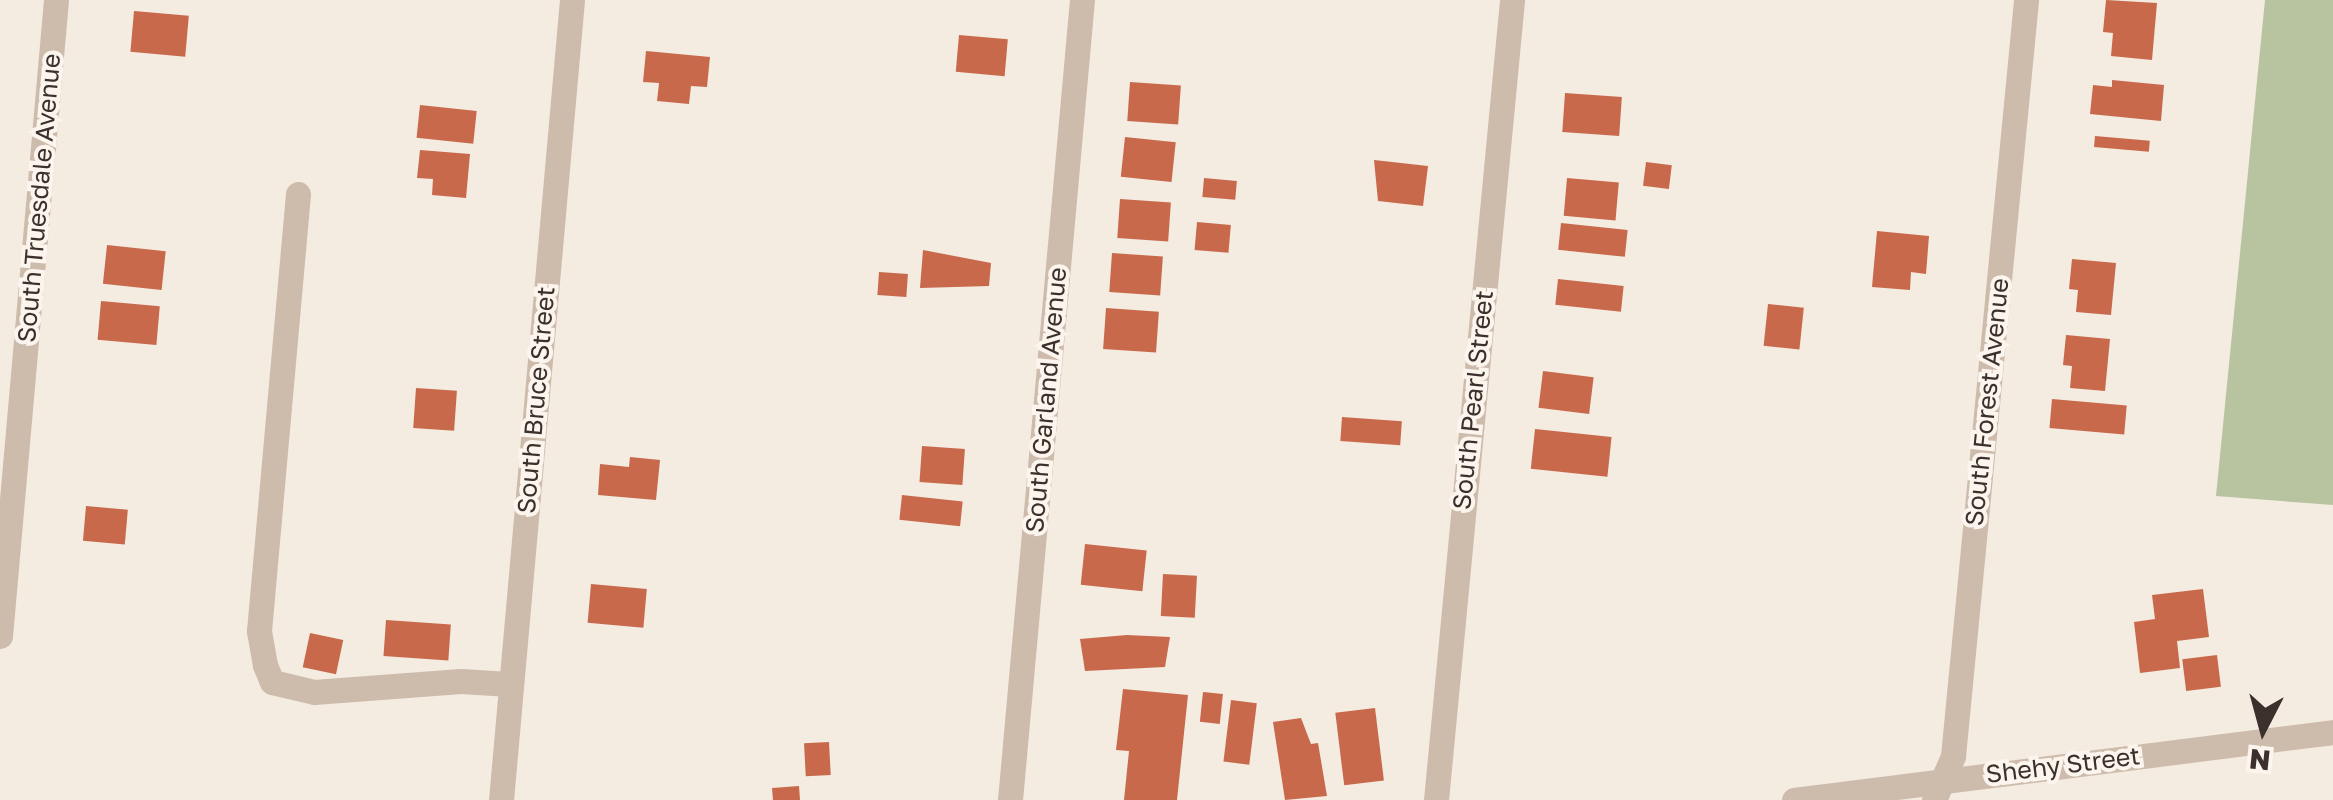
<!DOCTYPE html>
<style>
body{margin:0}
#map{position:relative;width:2333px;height:800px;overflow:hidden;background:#f4ebe1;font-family:"Golos Text",sans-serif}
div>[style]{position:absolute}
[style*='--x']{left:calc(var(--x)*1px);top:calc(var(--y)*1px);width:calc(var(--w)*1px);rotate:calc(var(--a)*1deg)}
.green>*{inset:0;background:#b8c4a0}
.building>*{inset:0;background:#c8694b;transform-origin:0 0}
.minor>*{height:25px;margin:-12.5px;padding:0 12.5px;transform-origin:12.5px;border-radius:12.5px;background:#cdbbac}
.tertiary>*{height:25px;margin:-12.5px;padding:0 12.5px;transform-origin:12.5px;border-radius:12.5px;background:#cdbbac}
span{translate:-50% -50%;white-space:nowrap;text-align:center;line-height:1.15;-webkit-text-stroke:8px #fbf5ee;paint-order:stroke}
.street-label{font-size:25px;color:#3b302b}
.north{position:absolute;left:2213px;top:680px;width:100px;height:100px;-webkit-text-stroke:8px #fbf5ee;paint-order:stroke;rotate:186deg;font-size:28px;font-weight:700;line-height:40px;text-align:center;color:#3b302b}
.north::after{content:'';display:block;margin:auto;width:35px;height:45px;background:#3b302b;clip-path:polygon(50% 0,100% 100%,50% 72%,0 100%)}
</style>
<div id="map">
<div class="green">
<i style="clip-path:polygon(2265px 0,2333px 0,2333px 505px,2216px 496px)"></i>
</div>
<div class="building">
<i style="clip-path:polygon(2106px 0,2157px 3px,2152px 60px,2111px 56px,2113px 33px,2103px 32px)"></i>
<i style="left:134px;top:11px;width:55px;height:41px;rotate:5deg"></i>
<i style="left:959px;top:35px;width:49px;height:37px;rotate:5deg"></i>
<i style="clip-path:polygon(646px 51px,710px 57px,707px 87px,691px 86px,689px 104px,657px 101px,659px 83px,643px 82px)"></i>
<i style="clip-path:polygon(2112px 80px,2164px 85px,2161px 121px,2090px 114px,2093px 85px,2112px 87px)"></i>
<i style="left:1130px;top:82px;width:51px;height:39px;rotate:4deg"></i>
<i style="left:1565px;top:93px;width:57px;height:39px;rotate:4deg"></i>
<i style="left:420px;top:105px;width:57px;height:33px;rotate:6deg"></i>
<i style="left:2095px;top:136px;width:55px;height:11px;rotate:5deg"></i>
<i style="left:1125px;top:137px;width:51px;height:40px;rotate:6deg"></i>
<i style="clip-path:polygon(420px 150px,470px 154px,466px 198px,432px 195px,433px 179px,417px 178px)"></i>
<i style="clip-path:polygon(1374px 160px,1428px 166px,1423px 206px,1378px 201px)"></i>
<i style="left:1646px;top:162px;width:26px;height:24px;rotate:7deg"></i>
<i style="left:1204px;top:178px;width:33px;height:19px;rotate:5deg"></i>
<i style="left:1567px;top:178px;width:52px;height:38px;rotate:5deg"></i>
<i style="left:1120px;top:199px;width:51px;height:39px;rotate:4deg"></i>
<i style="left:1197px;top:222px;width:34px;height:28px;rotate:5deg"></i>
<i style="left:1561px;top:223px;width:67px;height:27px;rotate:6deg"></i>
<i style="clip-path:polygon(1877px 231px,1929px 236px,1926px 274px,1911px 272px,1910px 290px,1872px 287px)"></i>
<i style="left:107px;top:245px;width:59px;height:39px;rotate:6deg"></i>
<i style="clip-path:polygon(923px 250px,991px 263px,989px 286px,920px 288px)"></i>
<i style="left:1112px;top:253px;width:51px;height:39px;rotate:4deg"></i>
<i style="clip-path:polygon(2072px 259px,2116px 263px,2111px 315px,2076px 312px,2078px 290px,2069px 289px)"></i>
<i style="left:879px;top:272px;width:29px;height:23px;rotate:4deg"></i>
<i style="left:1558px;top:279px;width:66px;height:26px;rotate:6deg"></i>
<i style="left:101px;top:301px;width:59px;height:39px;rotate:5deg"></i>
<i style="left:1768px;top:304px;width:36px;height:42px;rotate:6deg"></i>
<i style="left:1106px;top:308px;width:53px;height:41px;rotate:4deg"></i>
<i style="clip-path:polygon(2066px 335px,2110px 339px,2105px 391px,2070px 388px,2072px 366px,2063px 365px)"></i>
<i style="left:1543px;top:371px;width:51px;height:37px;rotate:7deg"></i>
<i style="left:416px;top:388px;width:41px;height:40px;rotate:4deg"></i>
<i style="left:2052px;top:399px;width:75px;height:29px;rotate:5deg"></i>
<i style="left:1342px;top:417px;width:60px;height:24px;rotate:4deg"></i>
<i style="left:1535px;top:429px;width:77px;height:40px;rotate:6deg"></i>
<i style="left:922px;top:446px;width:43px;height:36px;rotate:4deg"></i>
<i style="clip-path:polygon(630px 457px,660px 460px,656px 500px,598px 495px,600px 464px,629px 467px)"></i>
<i style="left:902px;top:495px;width:61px;height:25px;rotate:6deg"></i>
<i style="left:86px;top:506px;width:42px;height:35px;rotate:5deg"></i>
<i style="left:1085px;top:544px;width:62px;height:41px;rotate:6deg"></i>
<i style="left:1163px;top:574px;width:34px;height:42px;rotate:3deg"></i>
<i style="left:591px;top:584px;width:56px;height:39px;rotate:5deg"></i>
<i style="clip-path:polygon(2203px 589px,2209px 637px,2177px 641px,2180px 668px,2140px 673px,2134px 622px,2155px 619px,2152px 595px)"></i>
<i style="left:386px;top:620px;width:65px;height:36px;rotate:4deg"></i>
<i style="left:310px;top:633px;width:34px;height:35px;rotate:12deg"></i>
<i style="clip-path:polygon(1127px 635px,1170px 637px,1165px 667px,1085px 671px,1080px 639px)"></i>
<i style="left:2217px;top:655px;width:32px;height:35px;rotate:83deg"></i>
<i style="clip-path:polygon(1123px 689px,1188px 695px,1177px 800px,1124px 800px,1129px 751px,1116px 750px)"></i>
<i style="left:1203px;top:692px;width:20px;height:30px;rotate:6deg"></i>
<i style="left:1231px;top:700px;width:26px;height:62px;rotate:7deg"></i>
<i style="left:1375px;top:708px;width:73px;height:40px;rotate:83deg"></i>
<i style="clip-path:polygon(1301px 718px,1311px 744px,1318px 743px,1327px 796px,1285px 800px,1273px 722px)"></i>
<i style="left:829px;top:742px;width:33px;height:25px;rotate:87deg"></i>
<i style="clip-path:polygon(799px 786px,800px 800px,773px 800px,772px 788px)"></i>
</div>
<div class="minor">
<i style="--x:298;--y:194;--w:439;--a:95.1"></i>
<i style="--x:259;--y:631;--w:35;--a:80"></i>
<i style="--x:265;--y:665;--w:18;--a:68"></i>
<i style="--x:272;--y:682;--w:43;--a:13.4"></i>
<i style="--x:314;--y:692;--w:147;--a:-4.3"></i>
<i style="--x:461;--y:681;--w:48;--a:3.6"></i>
<i style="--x:0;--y:636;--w:638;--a:-84.97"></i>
<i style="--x:501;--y:800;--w:803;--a:-84.93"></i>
<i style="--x:1010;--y:800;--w:803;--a:-84.86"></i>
<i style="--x:1436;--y:800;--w:804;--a:-84.57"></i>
<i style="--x:1934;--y:800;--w:48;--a:-66.6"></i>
<i style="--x:1953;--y:756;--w:760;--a:-84.48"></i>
</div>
<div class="tertiary">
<i style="--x:1794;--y:800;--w:543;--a:-7.19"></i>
</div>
<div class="street-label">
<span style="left:39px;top:198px;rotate:-85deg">South Truesdale Avenue</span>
<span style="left:536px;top:400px;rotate:-85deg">South Bruce Street</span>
<span style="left:1046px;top:400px;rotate:-85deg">South Garland Avenue</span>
<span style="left:1473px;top:400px;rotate:-84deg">South Pearl Street</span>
<span style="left:1987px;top:402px;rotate:-84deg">South Forest Avenue</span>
<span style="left:2063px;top:765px;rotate:-7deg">Shehy Street</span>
</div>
<div class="north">N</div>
</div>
